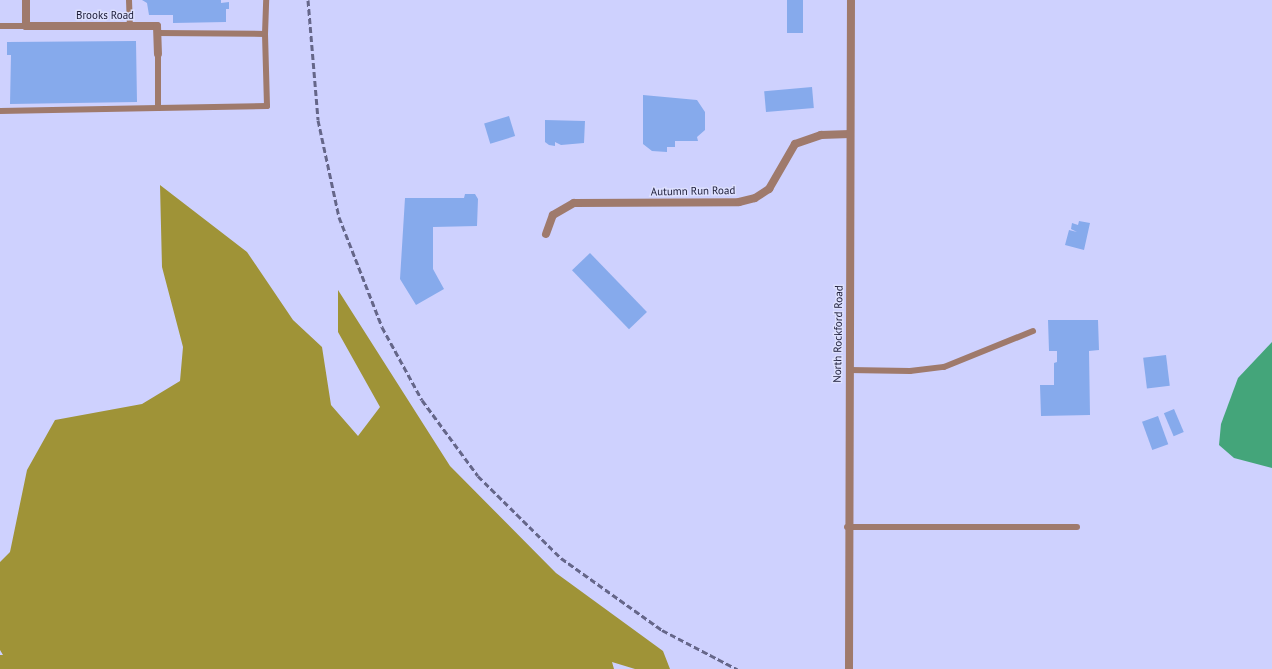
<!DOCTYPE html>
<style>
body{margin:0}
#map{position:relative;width:1272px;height:669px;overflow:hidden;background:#ced1fe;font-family:"PT Sans",sans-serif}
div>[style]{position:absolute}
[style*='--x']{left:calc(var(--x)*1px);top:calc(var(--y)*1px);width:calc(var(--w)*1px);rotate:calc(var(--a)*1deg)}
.forest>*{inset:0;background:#9f9337}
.water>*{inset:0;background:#44a57a}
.building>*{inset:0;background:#86aaec;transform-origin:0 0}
.service>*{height:6px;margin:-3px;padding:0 3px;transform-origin:3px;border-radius:3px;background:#9f7a6c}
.minor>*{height:8px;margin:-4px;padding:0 4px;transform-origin:4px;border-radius:4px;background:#9f7a6c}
.tertiary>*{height:8px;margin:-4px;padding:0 4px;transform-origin:4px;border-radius:4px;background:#9f7a6c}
.rail>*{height:3px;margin-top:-1.5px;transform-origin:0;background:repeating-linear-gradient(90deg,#656689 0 6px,transparent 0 9px)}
span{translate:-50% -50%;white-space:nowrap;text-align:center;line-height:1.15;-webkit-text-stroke:3px #dde0fe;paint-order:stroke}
.street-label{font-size:11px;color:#1b1b37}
</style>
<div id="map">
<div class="forest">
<i style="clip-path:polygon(160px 185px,247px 252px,293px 320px,322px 347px,331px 405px,358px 436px,380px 407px,338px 332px,338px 290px,450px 466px,556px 573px,663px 651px,670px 669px,635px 669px,612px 662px,614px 669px,0 669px,0 655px,3px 655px,0 650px,0 562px,10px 552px,27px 470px,55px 420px,142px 404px,180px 381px,183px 347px,162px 267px)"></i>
</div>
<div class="water">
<i style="clip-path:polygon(1272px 342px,1272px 468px,1234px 458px,1219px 445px,1221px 424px,1238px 378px)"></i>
</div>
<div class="building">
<i style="clip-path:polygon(142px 0,221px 0,221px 3px,229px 2px,229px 9px,226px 9px,226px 22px,173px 23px,173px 15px,149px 15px,147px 3px)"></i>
<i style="left:787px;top:0;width:16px;height:33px"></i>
<i style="clip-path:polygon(136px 41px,137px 102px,10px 104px,11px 55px,7px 55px,7px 42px)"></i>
<i style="left:812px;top:87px;width:21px;height:48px;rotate:85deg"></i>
<i style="clip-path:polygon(643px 95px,697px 100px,705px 112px,705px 130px,697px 137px,698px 141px,675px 141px,675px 147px,667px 147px,667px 152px,652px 151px,643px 144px)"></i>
<i style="left:509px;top:116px;width:21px;height:26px;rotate:73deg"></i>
<i style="clip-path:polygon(545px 120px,585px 121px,584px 143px,561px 145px,555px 142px,555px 146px,549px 145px,545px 142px)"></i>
<i style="clip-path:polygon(465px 194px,475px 194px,478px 199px,477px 226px,433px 227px,433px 269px,444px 289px,416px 305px,400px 279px,405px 198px,464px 198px)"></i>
<i style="clip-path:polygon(1079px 221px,1090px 223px,1084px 250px,1065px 245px,1069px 230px,1077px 232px,1071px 229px,1072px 223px,1078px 225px)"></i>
<i style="left:590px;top:253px;width:82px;height:25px;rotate:46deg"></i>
<i style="clip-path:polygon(1048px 320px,1098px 320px,1099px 350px,1089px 351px,1090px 415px,1041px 416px,1040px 385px,1054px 385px,1054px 363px,1057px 362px,1057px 351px,1049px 351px)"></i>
<i style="left:1166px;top:355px;width:31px;height:23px;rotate:83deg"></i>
<i style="left:1174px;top:409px;width:25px;height:11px;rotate:67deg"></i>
<i style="left:1158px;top:416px;width:30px;height:17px;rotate:70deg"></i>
</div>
<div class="service">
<i style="--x:129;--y:0;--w:25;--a:88"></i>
<i style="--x:0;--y:26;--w:29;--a:0"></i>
<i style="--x:157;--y:33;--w:108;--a:0.5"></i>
<i style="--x:265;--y:34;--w:72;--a:88.4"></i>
<i style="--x:267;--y:106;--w:109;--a:178.9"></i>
<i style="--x:265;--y:34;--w:34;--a:-88"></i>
<i style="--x:0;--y:111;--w:158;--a:-1.1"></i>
<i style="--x:158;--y:108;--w:54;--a:-90"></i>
<i style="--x:849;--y:370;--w:61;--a:0.9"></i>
<i style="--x:910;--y:371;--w:34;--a:-7"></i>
<i style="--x:944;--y:367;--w:96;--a:-22"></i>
<i style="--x:847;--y:527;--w:230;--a:0"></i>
</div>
<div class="minor">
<i style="--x:26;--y:0;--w:26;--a:90"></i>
<i style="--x:26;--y:26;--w:131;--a:0"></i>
<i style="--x:157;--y:26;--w:28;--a:88"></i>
<i style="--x:546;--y:234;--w:20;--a:-70"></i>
<i style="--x:553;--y:215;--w:24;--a:-30"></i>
<i style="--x:574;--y:203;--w:165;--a:-0.3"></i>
<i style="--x:739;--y:202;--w:16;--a:-14"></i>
<i style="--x:755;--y:198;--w:17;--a:-33"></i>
<i style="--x:769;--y:189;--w:52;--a:-60"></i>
<i style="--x:795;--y:144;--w:28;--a:-19"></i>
<i style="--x:821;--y:135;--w:29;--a:-2"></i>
</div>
<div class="tertiary">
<i style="--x:849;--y:669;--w:669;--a:-89.83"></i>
</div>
<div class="rail">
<i style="--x:308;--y:0;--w:120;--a:85.2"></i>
<i style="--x:318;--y:120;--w:99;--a:77.8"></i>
<i style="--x:339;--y:217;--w:118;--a:68.6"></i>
<i style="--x:382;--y:327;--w:83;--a:61.3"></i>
<i style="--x:422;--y:400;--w:94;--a:53.6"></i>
<i style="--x:478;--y:476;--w:117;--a:44.7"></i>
<i style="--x:561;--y:558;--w:124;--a:35.5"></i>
<i style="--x:662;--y:630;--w:85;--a:27.5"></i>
</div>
<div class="street-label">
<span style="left:105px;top:15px">Brooks Road</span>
<span style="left:693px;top:191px;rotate:-1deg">Autumn Run Road</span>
<span style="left:838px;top:334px;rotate:-89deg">North Rockford Road</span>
</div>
</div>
